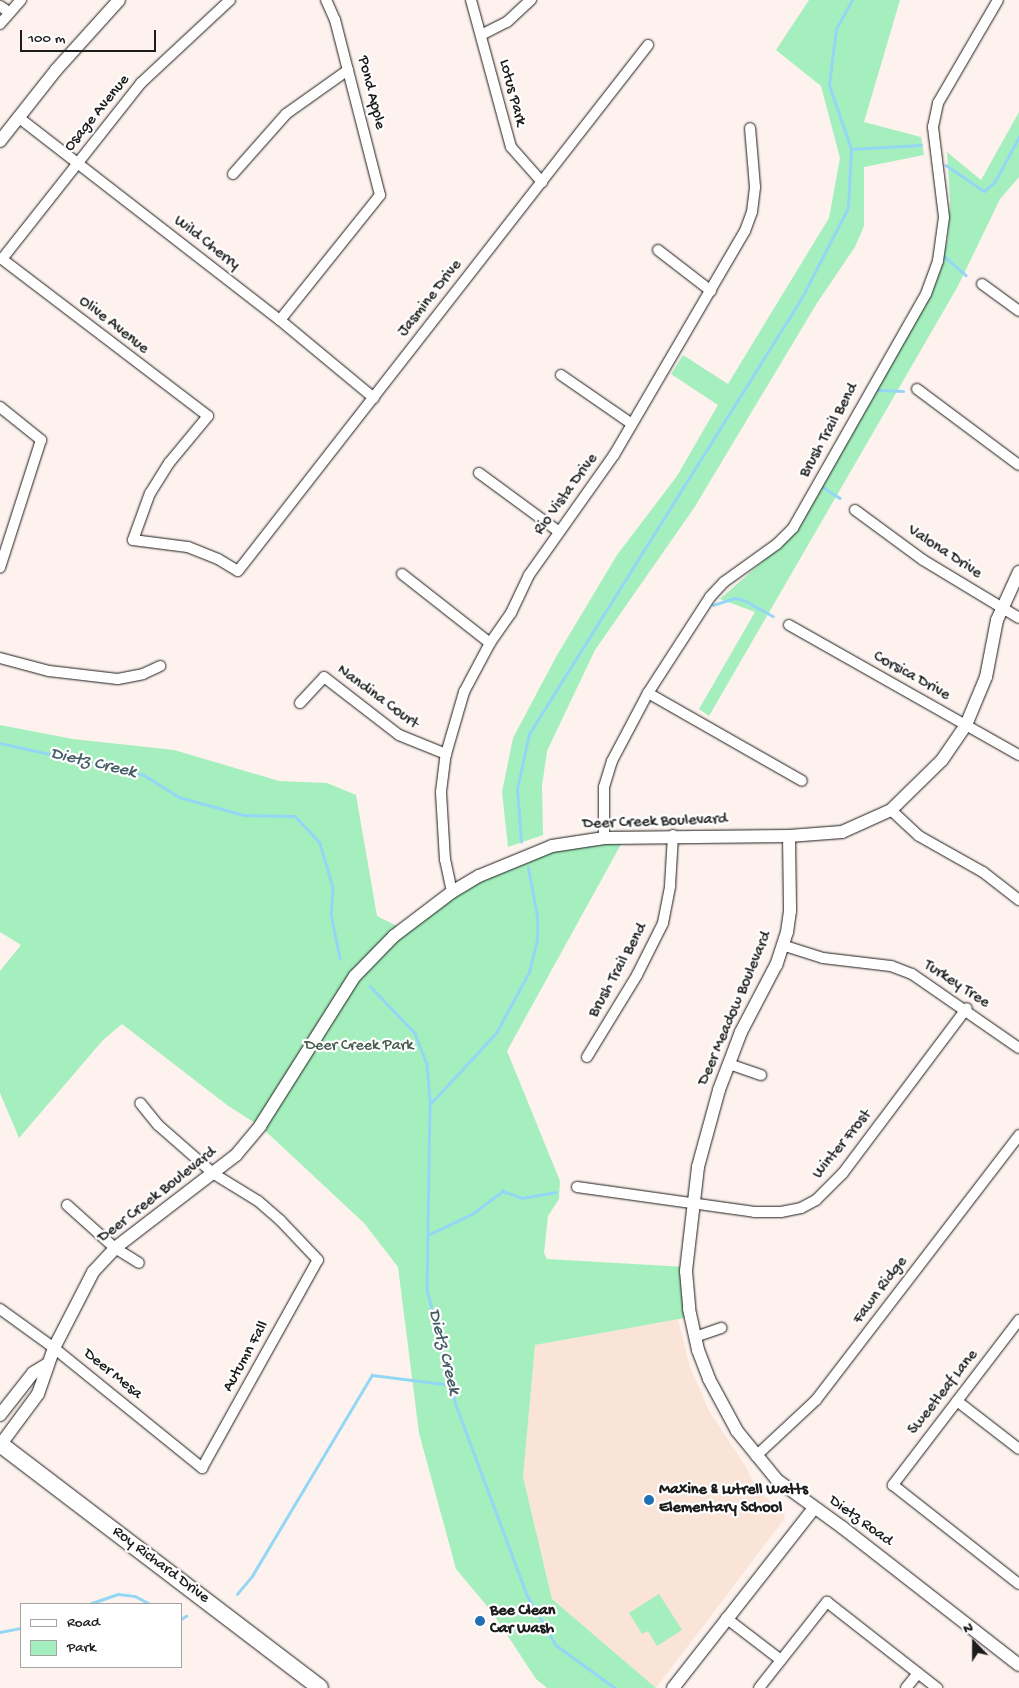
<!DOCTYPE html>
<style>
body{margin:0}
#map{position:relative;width:1019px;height:1688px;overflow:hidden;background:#fdf2ed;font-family:"Gochi Hand",sans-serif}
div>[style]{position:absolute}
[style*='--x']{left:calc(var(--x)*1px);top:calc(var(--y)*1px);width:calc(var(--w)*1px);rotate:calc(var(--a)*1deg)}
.built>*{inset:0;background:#fae3d7}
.green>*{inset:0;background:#a5efbe}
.stream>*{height:2.5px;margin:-1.25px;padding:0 1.25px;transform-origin:1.25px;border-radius:1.25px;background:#93d7f5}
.roads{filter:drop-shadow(0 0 1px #1c1c1c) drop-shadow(0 0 1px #1c1c1c)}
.minor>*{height:10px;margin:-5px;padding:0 5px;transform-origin:5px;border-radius:5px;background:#fff}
.tertiary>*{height:12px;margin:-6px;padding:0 6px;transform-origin:6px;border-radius:6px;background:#fff}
.primary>*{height:16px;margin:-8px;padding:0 8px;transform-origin:8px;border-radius:8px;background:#fff}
.dots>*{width:14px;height:14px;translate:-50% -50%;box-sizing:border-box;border:2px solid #fff;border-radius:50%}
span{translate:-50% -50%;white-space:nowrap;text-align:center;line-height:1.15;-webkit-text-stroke:4.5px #fff;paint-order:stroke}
.street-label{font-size:16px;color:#1c1c1c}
.park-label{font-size:16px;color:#455b4d}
.poi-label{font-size:16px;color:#1c1c1c;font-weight:700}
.left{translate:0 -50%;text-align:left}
.water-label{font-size:18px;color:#465d68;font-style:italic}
.legend{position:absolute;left:20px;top:1603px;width:162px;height:65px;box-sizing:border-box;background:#fff;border:1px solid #a4a4a4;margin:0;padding:6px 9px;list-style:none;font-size:15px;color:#1c1c1c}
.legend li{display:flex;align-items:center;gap:10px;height:25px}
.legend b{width:25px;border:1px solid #a4a4a4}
.north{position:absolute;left:949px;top:1618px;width:50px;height:50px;-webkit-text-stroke:4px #fff;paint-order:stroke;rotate:338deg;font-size:14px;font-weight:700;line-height:20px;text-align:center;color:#1c1c1c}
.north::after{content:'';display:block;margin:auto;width:18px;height:22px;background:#1c1c1c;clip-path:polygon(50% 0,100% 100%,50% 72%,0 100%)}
.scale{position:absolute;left:20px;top:30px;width:136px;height:22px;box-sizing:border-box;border:2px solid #1c1c1c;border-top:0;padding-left:6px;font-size:15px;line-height:18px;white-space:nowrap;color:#1c1c1c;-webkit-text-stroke:4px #fff;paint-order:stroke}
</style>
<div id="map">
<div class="built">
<i style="clip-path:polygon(678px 1319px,690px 1367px,709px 1411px,746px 1467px,756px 1488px,783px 1513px,785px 1518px,656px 1688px,552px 1599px,523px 1477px,535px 1345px)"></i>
</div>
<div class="green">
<i style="clip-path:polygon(809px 0,900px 0,864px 122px,921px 137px,924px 155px,864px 167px,864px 226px,855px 247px,817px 303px,694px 508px,595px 650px,547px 751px,542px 786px,543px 835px,508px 847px,502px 792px,513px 738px,556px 657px,617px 555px,677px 476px,718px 405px,671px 374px,683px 355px,728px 384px,829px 218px,840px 158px,821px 86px,776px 50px)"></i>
<i style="clip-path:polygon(1019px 112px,1019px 177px,1000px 199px,958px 286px,709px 716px,699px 709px,755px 612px,720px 599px,795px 533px,938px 276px,948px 237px,950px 201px,947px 152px,981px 180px)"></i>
<i style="clip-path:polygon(0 725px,73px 739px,174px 750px,279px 781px,327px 783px,356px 795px,377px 916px,403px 929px,513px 860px,625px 837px,507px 1051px,560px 1181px,559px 1199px,548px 1216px,544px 1253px,547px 1259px,686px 1267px,690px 1317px,535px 1345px,523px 1477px,552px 1599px,656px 1688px,547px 1688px,536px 1679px,492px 1612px,456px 1569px,419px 1433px,398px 1267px,364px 1223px,260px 1126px,227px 1105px,122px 1024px,103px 1040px,19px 1138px,0 1093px,0 971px,21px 945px,0 932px)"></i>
<i style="clip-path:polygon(659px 1594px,682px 1630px,657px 1646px,648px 1631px,642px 1634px,629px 1613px)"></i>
</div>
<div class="stream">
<i style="--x:851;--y:149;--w:70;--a:-3.3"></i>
<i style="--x:946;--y:165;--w:46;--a:34.4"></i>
<i style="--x:984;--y:191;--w:13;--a:-39"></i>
<i style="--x:994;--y:183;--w:52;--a:-61.5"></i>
<i style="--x:944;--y:256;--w:29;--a:41"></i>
<i style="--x:878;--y:390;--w:25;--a:2"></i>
<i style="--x:823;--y:487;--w:20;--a:33"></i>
<i style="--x:713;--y:605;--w:23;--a:-18"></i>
<i style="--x:735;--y:598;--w:9;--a:13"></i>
<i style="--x:744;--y:600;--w:33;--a:29"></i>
<i style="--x:0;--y:743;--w:148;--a:12.5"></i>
<i style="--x:144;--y:775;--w:41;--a:32.2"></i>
<i style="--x:179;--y:797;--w:67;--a:15.5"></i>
<i style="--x:244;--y:815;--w:51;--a:1.1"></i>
<i style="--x:295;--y:816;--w:37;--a:47"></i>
<i style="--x:320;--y:843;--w:47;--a:73.9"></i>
<i style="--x:333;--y:888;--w:26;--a:94"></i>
<i style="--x:331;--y:914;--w:45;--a:78.4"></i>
<i style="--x:521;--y:842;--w:53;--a:-94.3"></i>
<i style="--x:517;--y:789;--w:56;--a:-77.7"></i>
<i style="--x:529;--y:734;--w:513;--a:-57.98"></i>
<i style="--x:801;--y:299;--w:102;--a:-62.7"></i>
<i style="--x:848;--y:208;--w:59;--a:-87.1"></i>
<i style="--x:851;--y:149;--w:68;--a:-109"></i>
<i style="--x:829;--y:85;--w:56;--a:-82.9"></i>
<i style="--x:836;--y:29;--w:33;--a:-61"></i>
<i style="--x:370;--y:986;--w:65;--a:46.2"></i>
<i style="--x:415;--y:1033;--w:34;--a:69"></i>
<i style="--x:427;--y:1065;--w:38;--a:85"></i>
<i style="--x:430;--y:1103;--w:186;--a:90.9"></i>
<i style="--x:427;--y:1289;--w:120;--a:76"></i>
<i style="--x:456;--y:1405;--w:203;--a:69.5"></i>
<i style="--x:527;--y:1595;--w:58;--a:59.9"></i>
<i style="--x:556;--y:1645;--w:73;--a:36.1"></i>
<i style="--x:431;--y:1103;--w:96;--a:-47.1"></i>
<i style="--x:496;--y:1033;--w:69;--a:-61.6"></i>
<i style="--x:529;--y:972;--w:32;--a:-76"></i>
<i style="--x:537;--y:941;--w:25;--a:-90"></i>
<i style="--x:537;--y:916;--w:49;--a:-100.6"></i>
<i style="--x:428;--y:1235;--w:49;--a:-25.5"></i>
<i style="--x:472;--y:1214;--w:39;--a:-37"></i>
<i style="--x:503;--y:1191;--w:20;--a:20"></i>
<i style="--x:522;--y:1198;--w:34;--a:-10"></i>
<i style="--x:237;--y:1594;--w:23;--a:-50"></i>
<i style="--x:252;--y:1576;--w:234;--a:-59.2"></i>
<i style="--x:372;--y:1375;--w:80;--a:7.2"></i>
<i style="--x:89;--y:1604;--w:31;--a:-19"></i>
<i style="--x:118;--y:1594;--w:17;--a:7"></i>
<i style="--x:135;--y:1596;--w:17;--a:28"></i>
<i style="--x:181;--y:1619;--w:6;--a:-31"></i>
<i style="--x:0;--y:1632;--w:21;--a:-11"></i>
</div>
<div class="roads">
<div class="minor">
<i style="--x:230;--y:0;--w:122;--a:137"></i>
<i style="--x:141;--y:83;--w:224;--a:128.3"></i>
<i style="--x:2;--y:259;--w:259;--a:37.3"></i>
<i style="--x:208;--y:416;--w:61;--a:129.7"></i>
<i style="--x:169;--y:463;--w:36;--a:122"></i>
<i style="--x:150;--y:493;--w:50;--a:109.9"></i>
<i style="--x:133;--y:540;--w:55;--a:7.3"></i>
<i style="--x:188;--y:547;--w:32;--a:22"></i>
<i style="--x:218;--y:559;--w:23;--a:31"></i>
<i style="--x:238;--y:571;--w:667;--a:-52.06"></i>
<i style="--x:471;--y:0;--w:152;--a:74.8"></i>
<i style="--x:511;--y:147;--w:47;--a:48.5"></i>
<i style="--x:0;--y:6;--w:11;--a:34"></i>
<i style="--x:0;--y:24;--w:32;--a:-49"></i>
<i style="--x:481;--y:35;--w:29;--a:-27"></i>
<i style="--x:507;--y:22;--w:33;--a:-43"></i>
<i style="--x:18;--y:117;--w:331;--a:37.8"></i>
<i style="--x:280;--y:320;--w:122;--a:39.7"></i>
<i style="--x:233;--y:174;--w:80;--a:-48.5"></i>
<i style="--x:286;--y:114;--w:76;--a:-35.4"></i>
<i style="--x:658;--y:250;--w:67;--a:37.7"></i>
<i style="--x:982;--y:284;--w:46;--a:36.1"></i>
<i style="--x:280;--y:320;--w:160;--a:-51.3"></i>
<i style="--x:380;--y:195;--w:181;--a:-104.4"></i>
<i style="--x:335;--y:20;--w:22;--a:-114"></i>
<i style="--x:561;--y:375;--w:86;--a:34.6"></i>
<i style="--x:917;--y:389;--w:127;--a:36.7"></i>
<i style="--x:0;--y:407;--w:53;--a:38.8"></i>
<i style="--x:41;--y:440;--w:134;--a:107.8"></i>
<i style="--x:479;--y:473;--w:98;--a:36.3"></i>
<i style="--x:855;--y:510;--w:84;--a:36.3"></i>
<i style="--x:923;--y:560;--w:112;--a:31.1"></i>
<i style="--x:402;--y:574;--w:112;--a:38.1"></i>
<i style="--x:789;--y:625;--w:264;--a:29.5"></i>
<i style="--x:0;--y:658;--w:51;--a:14.9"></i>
<i style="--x:49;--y:671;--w:69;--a:6.6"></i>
<i style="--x:118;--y:679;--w:25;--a:-11"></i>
<i style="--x:143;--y:674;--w:19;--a:-25"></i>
<i style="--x:648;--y:693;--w:177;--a:29.7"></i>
<i style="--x:300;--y:703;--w:35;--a:-47"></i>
<i style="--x:324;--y:677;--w:95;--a:37.7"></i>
<i style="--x:399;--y:735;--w:51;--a:22"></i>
<i style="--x:891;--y:810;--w:38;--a:43"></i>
<i style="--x:919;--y:836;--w:73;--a:29.4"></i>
<i style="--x:983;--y:872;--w:46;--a:37.9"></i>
<i style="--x:604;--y:838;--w:51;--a:-90"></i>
<i style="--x:604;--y:787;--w:27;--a:-73"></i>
<i style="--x:612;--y:761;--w:77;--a:-62.1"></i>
<i style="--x:648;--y:693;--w:114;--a:-57.1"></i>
<i style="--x:710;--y:597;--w:21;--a:-47"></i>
<i style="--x:724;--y:582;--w:65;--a:-35.6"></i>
<i style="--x:777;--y:544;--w:23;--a:-45"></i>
<i style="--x:793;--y:528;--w:269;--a:-60.4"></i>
<i style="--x:926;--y:294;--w:35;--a:-70"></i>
<i style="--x:938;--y:261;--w:44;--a:-82.2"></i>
<i style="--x:944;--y:217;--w:91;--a:-97"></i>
<i style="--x:933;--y:127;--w:25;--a:-78"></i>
<i style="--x:938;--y:103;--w:119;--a:-59.8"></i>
<i style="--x:452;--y:892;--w:33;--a:-102"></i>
<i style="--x:445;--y:860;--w:68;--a:-93.4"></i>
<i style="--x:441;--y:792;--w:38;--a:-83"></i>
<i style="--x:446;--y:754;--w:65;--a:-73.8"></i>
<i style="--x:464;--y:692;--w:55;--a:-62"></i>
<i style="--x:490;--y:643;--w:37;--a:-55"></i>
<i style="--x:511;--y:613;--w:42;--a:-64.7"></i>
<i style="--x:529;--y:575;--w:147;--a:-54.7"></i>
<i style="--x:614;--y:455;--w:259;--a:-59.7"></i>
<i style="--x:745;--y:231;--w:20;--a:-70"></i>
<i style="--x:752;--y:212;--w:25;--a:-83"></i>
<i style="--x:755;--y:187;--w:59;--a:-94.8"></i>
<i style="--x:782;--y:945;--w:43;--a:17.6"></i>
<i style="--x:823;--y:958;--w:68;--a:6.7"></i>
<i style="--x:891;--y:966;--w:22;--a:21"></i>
<i style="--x:912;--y:974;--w:130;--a:34.7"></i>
<i style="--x:587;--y:1057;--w:96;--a:-58.6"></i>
<i style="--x:637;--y:975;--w:58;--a:-63.4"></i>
<i style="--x:663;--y:923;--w:38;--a:-79"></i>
<i style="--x:670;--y:886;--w:51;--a:-86.6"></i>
<i style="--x:729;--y:1064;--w:34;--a:19"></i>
<i style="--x:577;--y:1187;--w:179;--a:8"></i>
<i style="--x:754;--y:1212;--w:27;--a:0"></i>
<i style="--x:781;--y:1212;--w:20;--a:-11"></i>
<i style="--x:801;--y:1208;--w:17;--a:-28"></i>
<i style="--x:816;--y:1200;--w:38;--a:-45"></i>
<i style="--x:843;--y:1173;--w:206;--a:-53.1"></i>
<i style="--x:67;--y:1205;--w:64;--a:41.9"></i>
<i style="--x:115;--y:1248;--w:28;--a:32"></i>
<i style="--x:0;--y:1309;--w:67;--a:35.8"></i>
<i style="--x:54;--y:1348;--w:191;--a:39"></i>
<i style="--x:202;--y:1468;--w:238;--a:-60.9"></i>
<i style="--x:318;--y:1260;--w:55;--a:-133.5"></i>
<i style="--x:280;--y:1220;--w:29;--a:-139"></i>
<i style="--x:258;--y:1201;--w:52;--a:-148.5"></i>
<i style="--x:214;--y:1174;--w:74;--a:-138.8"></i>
<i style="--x:158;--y:1125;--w:28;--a:-129"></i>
<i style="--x:1019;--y:1320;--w:208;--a:127.4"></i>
<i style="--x:893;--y:1485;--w:160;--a:38.2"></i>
<i style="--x:695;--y:1337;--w:28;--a:-19"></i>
<i style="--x:957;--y:1401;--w:78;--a:37.7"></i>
<i style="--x:756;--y:1456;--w:82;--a:-43"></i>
<i style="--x:816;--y:1400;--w:334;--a:-52.5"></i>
<i style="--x:726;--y:1618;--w:69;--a:37.4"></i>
<i style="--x:759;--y:1688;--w:110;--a:-51.7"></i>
<i style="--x:827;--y:1602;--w:140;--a:38"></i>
<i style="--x:906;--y:1688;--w:19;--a:-51"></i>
</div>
<div class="tertiary">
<i style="--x:0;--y:141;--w:90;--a:-51.7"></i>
<i style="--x:56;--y:70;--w:94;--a:-48"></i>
<i style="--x:789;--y:836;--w:75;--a:89.2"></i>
<i style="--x:790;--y:911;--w:21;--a:98"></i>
<i style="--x:787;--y:932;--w:35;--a:108"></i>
<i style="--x:776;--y:965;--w:76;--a:117.6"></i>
<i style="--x:741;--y:1032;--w:62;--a:110.8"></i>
<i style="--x:719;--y:1090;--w:80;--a:105.3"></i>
<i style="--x:698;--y:1167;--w:105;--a:96.6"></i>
<i style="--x:686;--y:1271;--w:38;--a:85"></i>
<i style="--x:689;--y:1309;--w:42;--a:77.6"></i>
<i style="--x:698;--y:1350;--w:31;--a:69"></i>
<i style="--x:709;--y:1379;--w:59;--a:61.7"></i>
<i style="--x:737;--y:1431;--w:63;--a:50.8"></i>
<i style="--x:777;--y:1480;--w:82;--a:36"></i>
<i style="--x:843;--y:1528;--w:223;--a:37.9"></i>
<i style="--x:0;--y:1415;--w:53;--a:-51.8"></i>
<i style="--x:33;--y:1373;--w:17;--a:-31"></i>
<i style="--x:1;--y:1444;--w:62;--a:-53.5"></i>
<i style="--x:38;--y:1394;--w:49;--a:-70.8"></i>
<i style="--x:54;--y:1348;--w:85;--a:-62.8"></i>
<i style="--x:93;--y:1272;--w:33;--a:-47"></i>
<i style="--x:115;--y:1248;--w:153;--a:-37.5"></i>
<i style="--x:236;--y:1155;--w:38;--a:-50"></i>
<i style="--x:260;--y:1126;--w:178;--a:-57.7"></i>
<i style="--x:355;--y:976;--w:56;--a:-45.7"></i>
<i style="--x:394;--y:936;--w:73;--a:-37.2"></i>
<i style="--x:452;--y:892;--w:31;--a:-31"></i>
<i style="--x:479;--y:876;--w:79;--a:-22.3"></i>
<i style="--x:552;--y:846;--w:53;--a:-8.7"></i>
<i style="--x:604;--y:838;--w:185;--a:-0.6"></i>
<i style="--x:789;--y:836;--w:53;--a:-4.3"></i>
<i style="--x:842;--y:832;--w:54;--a:-24.2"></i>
<i style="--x:891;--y:810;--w:71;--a:-44.4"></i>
<i style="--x:942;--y:760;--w:42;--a:-55.6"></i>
<i style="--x:966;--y:725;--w:52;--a:-67.4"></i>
<i style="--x:986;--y:677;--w:58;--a:-79.1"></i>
<i style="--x:997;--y:620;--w:53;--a:-65.4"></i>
<i style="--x:673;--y:1688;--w:229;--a:-51.9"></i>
</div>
<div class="primary">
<i style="--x:0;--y:1444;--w:402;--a:37.3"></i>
</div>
</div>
<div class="dots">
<i style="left:649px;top:1500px;background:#1f6fb2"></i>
<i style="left:480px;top:1621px;background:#1f6fb2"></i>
</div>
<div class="street-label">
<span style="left:370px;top:93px;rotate:76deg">Pond Apple</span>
<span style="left:511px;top:93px;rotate:75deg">Lotus Park</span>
<span style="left:98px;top:114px;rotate:-51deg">Osage Avenue</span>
<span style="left:206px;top:244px;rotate:38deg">Wild Cherry</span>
<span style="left:431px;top:299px;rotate:-52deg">Jasmine Drive</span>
<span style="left:113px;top:326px;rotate:38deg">Olive Avenue</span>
<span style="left:830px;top:431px;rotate:-61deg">Brush Trail Bend</span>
<span style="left:567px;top:495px;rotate:-54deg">Rio Vista Drive</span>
<span style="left:944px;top:553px;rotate:33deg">Valona Drive</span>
<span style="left:911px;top:677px;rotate:29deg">Corsica Drive</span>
<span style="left:377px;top:698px;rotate:36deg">Nandina Court</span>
<span style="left:655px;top:823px;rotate:-2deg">Deer Creek Boulevard</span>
<span style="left:619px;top:971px;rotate:-61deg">Brush Trail Bend</span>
<span style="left:956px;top:985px;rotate:33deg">Turkey Tree</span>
<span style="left:736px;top:1009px;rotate:-67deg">Deer Meadow Boulevard</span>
<span style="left:843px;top:1145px;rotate:-51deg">Winter Frost</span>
<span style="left:158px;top:1196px;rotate:-38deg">Deer Creek Boulevard</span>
<span style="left:881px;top:1291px;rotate:-53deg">Fawn Ridge</span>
<span style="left:247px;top:1357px;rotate:-61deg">Autumn Fall</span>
<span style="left:112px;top:1375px;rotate:39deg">Deer Mesa</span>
<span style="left:944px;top:1393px;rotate:-52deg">Sweetleaf Lane</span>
<span style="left:860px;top:1522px;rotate:36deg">Dietz Road</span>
<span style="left:160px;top:1566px;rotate:37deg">Roy Richard Drive</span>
</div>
<div class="park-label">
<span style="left:359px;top:1047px">Deer Creek Park</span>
</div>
<div class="poi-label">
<span class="left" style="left:659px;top:1500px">Maxine &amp; Lutrell Watts<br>Elementary School</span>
<span class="left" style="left:490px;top:1621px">Bee Clean<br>Car Wash</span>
</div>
<div class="water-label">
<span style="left:93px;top:764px;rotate:13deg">Dietz Creek</span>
<span style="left:443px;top:1352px;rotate:76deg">Dietz Creek</span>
</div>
<ul class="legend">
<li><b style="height:6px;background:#fff"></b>Road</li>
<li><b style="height:14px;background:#a5efbe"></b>Park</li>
</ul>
<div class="north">N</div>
<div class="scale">100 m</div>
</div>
